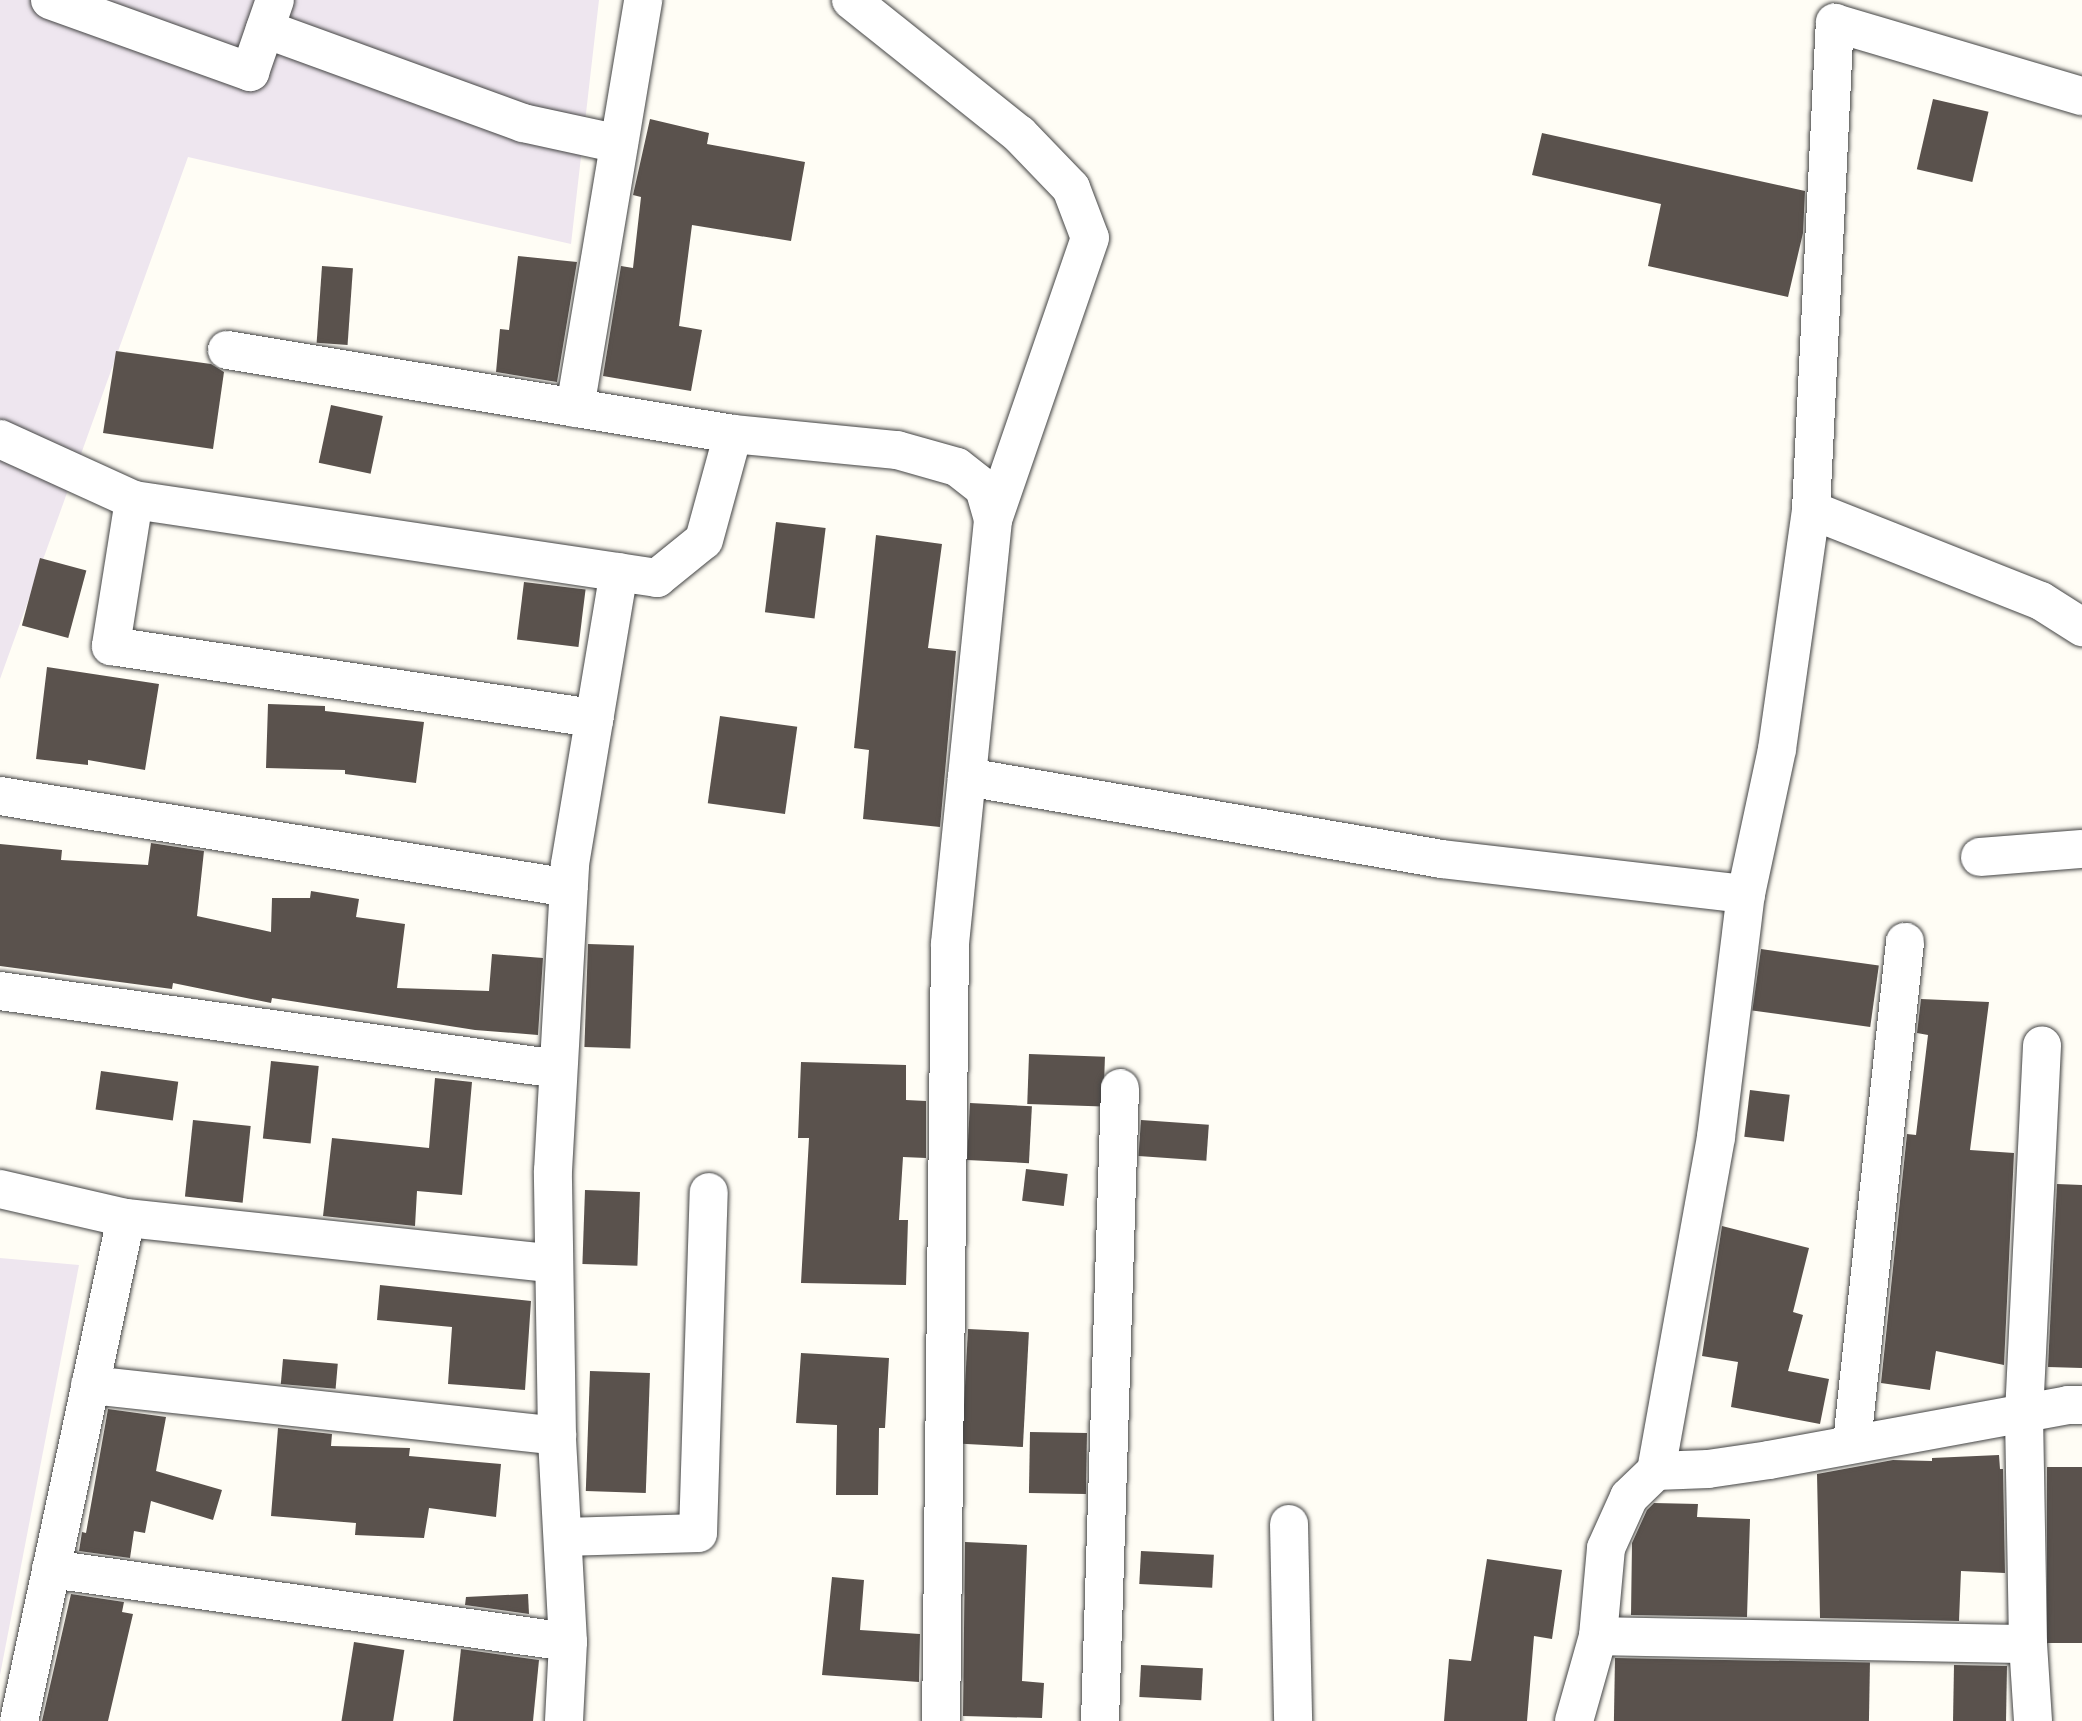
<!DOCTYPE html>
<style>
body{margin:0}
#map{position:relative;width:2082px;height:1721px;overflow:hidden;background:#fffdf5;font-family:Spectral,serif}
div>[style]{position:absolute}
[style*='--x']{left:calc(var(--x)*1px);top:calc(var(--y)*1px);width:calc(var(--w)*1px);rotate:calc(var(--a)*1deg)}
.industrial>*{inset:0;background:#eee6ef}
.building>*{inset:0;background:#5a524d;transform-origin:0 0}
.roads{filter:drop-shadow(0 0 2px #444) drop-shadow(0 0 2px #444)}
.minor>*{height:38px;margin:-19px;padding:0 19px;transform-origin:19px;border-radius:19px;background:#fff}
span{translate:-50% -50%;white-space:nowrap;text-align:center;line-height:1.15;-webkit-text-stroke:8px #fff;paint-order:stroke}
</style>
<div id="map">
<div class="industrial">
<i style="clip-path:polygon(0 0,599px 0,571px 244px,188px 157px,0 679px)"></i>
<i style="clip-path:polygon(0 1258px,79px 1265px,0 1675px)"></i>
</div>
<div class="building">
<i style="left:1933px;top:99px;width:57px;height:72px;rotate:13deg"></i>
<i style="clip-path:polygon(650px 119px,709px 133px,707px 144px,805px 162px,791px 241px,692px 225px,679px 326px,702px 330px,691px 391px,603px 376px,621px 266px,633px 268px,641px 197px,633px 195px)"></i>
<i style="clip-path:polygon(1542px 133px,1805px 191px,1803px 233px,1788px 297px,1648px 266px,1661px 204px,1532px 175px)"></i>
<i style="clip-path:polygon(518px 256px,577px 262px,557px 382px,496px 372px,500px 329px,509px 330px)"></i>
<i style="left:322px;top:266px;width:31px;height:77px;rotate:4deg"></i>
<i style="clip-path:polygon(116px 351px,211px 364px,224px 372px,213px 449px,103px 433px)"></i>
<i style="left:331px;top:405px;width:53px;height:59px;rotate:12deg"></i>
<i style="left:776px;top:522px;width:50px;height:91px;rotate:7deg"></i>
<i style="clip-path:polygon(876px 535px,942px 544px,928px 648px,956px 651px,940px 827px,863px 819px,869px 750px,854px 748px)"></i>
<i style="left:40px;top:558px;width:48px;height:70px;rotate:15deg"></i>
<i style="left:524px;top:582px;width:62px;height:58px;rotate:7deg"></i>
<i style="clip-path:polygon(47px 667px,159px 684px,145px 770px,88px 760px,88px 765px,36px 759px)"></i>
<i style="clip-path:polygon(268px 704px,325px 706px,325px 711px,424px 722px,416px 783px,345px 774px,345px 770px,266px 768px)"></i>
<i style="left:720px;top:716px;width:78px;height:88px;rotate:8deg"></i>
<i style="clip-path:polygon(151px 843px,204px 851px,197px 916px,271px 932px,272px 898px,310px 898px,311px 891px,359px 899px,356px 917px,405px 924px,397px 988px,489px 991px,492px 954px,543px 958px,538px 1035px,475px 1030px,272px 998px,271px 1003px,173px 983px,172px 989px,0 966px,0 844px,62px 850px,61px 860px,148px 865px)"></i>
<i style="left:588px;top:944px;width:46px;height:103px;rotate:2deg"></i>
<i style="left:1761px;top:949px;width:119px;height:62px;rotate:8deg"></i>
<i style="clip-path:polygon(1921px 999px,1989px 1002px,1970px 1150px,2014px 1153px,2004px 1365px,1936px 1351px,1930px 1390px,1881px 1383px,1907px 1134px,1916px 1135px,1928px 1035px,1917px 1033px)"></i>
<i style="left:1029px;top:1054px;width:76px;height:50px;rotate:2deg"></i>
<i style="left:271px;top:1061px;width:48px;height:78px;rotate:6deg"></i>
<i style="clip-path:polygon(801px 1062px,906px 1065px,906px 1100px,926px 1101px,926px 1158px,903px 1157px,899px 1220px,908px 1220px,906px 1285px,801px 1283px,809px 1138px,798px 1138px)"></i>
<i style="left:101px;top:1071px;width:78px;height:39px;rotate:8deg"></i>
<i style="clip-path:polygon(435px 1078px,472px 1082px,462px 1195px,417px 1191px,415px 1226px,323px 1216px,332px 1138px,429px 1148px)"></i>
<i style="left:1750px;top:1090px;width:40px;height:47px;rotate:7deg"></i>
<i style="left:970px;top:1103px;width:62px;height:57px;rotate:3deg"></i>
<i style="left:193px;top:1120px;width:58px;height:77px;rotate:6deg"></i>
<i style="left:1141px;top:1120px;width:68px;height:36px;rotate:4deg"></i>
<i style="left:1026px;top:1169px;width:42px;height:32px;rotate:7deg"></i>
<i style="clip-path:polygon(2057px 1184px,2082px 1185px,2082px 1368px,2048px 1367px)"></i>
<i style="left:585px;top:1190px;width:55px;height:74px;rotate:2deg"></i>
<i style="clip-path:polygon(1722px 1226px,1809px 1248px,1793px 1312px,1803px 1315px,1788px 1371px,1829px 1379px,1820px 1424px,1731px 1407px,1738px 1362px,1702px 1356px)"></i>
<i style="clip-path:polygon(380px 1285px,531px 1301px,525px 1390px,448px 1384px,452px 1327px,377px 1320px)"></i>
<i style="left:968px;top:1329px;width:61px;height:115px;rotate:3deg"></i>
<i style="clip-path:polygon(801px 1353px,889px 1358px,885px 1428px,879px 1428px,878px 1495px,836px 1495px,837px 1425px,796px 1423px)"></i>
<i style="left:283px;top:1359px;width:55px;height:25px;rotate:5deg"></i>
<i style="left:590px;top:1371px;width:60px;height:120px;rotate:2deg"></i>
<i style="clip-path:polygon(108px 1409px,166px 1417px,156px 1471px,222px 1490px,213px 1520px,151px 1501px,145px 1533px,134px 1531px,130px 1558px,79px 1551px,82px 1532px,86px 1533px)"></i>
<i style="clip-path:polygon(278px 1428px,332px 1434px,331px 1446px,410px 1448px,409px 1456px,501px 1464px,496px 1517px,429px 1508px,424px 1538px,355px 1535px,356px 1523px,271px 1516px)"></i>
<i style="left:1030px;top:1432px;width:57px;height:61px;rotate:1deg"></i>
<i style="clip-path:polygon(1999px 1455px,2000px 1469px,2003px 1469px,2005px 1573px,1961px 1571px,1959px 1621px,1820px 1618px,1817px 1474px,1893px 1460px,1932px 1461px,1932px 1458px)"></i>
<i style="left:2082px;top:1467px;width:176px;height:35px;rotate:90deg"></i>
<i style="clip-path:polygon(1654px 1503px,1698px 1504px,1697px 1517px,1750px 1519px,1747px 1617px,1631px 1615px,1632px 1543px,1647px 1510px)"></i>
<i style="clip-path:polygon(965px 1542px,1027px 1545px,1022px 1681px,1044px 1683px,1042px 1718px,963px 1716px)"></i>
<i style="left:1141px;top:1551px;width:73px;height:33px;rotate:3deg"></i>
<i style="clip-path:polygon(1487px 1559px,1562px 1570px,1552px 1639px,1534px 1636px,1527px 1721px,1444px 1721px,1449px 1659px,1471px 1661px)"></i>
<i style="clip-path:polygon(832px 1577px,864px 1580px,860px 1630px,920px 1634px,919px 1682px,822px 1675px)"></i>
<i style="clip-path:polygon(71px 1594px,124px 1602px,122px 1612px,133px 1614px,108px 1721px,42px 1721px)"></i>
<i style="clip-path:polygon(528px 1594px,529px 1614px,465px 1605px,466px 1597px)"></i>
<i style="left:354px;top:1642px;width:51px;height:80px;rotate:9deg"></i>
<i style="clip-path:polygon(461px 1649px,539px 1660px,533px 1721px,453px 1721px)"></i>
<i style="left:1615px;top:1658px;width:255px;height:64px;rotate:1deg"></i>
<i style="left:1141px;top:1665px;width:62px;height:32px;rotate:3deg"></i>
<i style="left:1954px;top:1665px;width:53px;height:56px;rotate:1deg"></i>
</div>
<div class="roads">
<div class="minor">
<i style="--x:50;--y:0;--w:213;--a:19.8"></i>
<i style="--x:250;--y:72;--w:76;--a:-70.9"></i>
<i style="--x:851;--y:0;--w:215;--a:38.6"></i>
<i style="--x:1019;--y:134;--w:75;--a:46.1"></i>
<i style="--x:1071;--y:188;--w:53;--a:69.2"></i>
<i style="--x:1090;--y:238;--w:298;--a:109"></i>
<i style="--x:993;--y:520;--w:426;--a:95.8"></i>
<i style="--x:950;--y:944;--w:777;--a:90.66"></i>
<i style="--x:265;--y:29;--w:275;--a:20"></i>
<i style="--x:523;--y:123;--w:98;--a:12.3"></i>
<i style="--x:575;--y:408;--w:414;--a:-80.5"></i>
<i style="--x:733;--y:434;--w:165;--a:5.6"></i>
<i style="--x:897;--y:450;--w:62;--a:15.8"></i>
<i style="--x:957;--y:467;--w:34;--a:38"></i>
<i style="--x:984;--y:488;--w:33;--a:74"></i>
<i style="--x:0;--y:439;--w:147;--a:24.5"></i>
<i style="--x:134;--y:500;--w:529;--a:8.48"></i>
<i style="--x:657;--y:578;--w:60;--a:-39"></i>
<i style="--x:704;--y:540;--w:110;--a:-74.7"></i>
<i style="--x:733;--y:434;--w:513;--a:-170.57"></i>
<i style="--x:134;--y:500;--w:148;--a:99"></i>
<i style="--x:111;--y:646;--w:489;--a:8.5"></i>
<i style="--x:1811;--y:510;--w:247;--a:21.6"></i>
<i style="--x:2041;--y:601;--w:49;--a:32.4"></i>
<i style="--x:967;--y:777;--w:482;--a:9.8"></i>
<i style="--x:1442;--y:859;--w:306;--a:6.6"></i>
<i style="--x:0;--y:796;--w:576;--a:9.18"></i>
<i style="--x:1980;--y:857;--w:102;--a:-4.5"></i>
<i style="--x:0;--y:991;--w:563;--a:7.96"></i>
<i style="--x:0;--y:1189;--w:129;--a:13"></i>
<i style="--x:126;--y:1218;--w:430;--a:6.1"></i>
<i style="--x:90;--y:1385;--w:470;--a:6.2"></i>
<i style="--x:1852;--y:1443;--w:504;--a:-83.96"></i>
<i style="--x:1656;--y:1471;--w:339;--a:-79.8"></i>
<i style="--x:1716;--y:1137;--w:245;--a:-83"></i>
<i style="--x:1746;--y:894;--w:148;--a:-77.9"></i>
<i style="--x:1777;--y:749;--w:241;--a:-81.9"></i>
<i style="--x:1811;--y:510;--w:488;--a:-87.2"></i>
<i style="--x:1835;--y:23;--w:258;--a:16.5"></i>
<i style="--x:1289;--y:1524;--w:197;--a:88.8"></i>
<i style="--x:565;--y:1537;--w:133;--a:-1.7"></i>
<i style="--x:698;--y:1533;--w:341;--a:-88.2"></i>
<i style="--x:51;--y:1569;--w:522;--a:8.04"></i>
<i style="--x:1598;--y:1636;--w:430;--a:1.1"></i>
<i style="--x:19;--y:1721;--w:514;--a:-77.99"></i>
<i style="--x:564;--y:1721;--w:79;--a:-87.1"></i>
<i style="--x:568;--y:1642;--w:206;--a:-93.1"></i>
<i style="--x:557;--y:1436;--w:265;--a:-90.9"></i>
<i style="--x:553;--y:1171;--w:307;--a:-86.8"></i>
<i style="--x:570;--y:864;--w:296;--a:-80.5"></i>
<i style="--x:1100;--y:1721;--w:633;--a:-88.19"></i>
<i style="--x:1574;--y:1721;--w:88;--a:-74.2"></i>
<i style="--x:1598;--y:1636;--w:88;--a:-84.8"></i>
<i style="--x:1606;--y:1548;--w:56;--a:-65.7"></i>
<i style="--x:1629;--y:1497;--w:37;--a:-44"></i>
<i style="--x:1656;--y:1471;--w:52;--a:-2.2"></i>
<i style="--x:1708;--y:1469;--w:62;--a:-8.4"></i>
<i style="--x:1769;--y:1460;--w:304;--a:-10.4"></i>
<i style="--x:2068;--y:1405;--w:14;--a:0"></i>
<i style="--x:2033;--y:1721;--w:77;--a:-93.7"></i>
<i style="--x:2028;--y:1644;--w:230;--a:-91"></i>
<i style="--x:2024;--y:1414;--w:369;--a:-87.2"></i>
</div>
</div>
</div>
